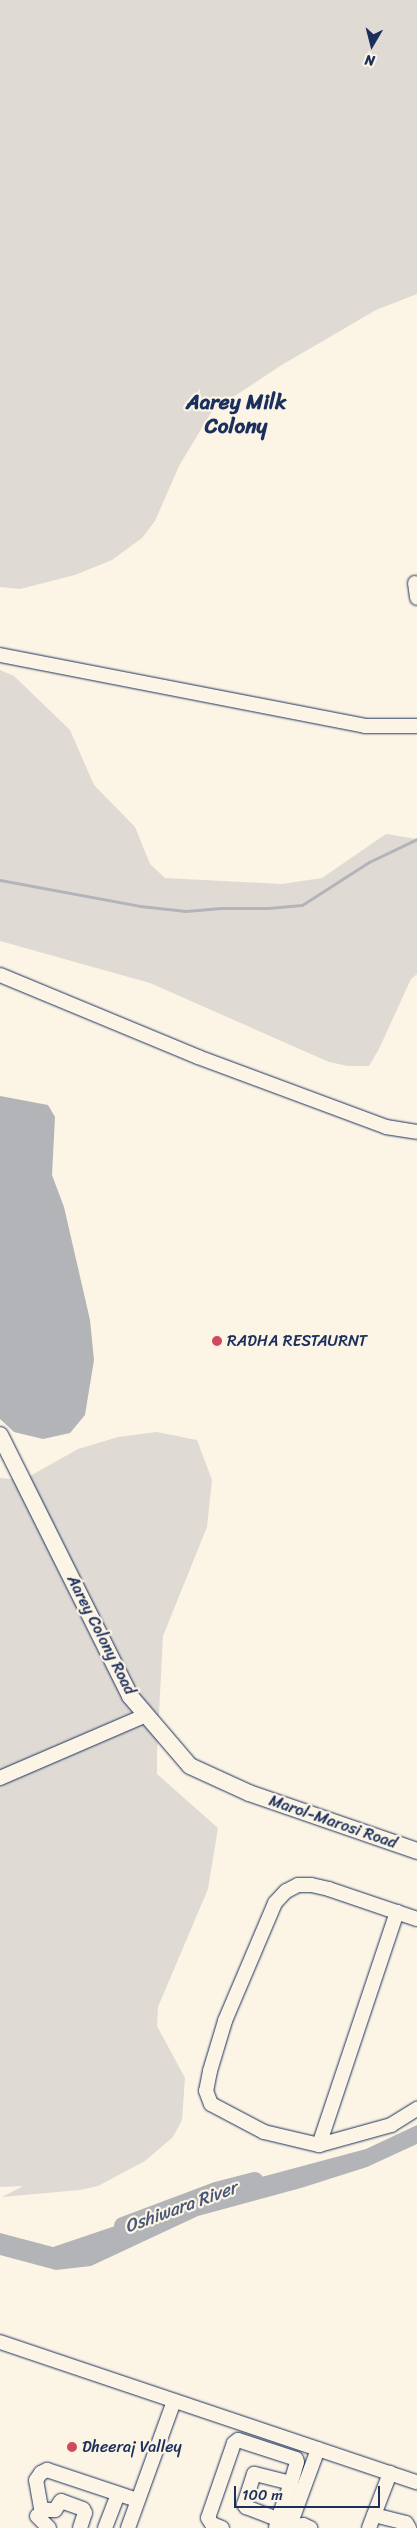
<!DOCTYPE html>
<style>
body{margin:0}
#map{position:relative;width:417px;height:2528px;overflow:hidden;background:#fcf5e5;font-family:Sriracha,sans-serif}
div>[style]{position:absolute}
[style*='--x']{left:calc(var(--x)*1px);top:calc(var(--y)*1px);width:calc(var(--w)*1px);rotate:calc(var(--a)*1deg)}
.green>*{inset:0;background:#dfdbd4}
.water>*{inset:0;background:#b2b4b8}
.stream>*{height:3px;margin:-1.5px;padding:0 1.5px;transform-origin:1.5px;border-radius:1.5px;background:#b2b4b8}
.river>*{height:18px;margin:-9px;padding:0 9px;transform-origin:9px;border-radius:9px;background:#b2b4b8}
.roads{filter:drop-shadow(0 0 1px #1b2f5e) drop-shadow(0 0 1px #1b2f5e)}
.minor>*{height:14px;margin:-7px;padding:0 7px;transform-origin:7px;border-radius:7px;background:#fcf5e5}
.major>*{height:16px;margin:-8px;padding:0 8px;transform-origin:8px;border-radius:8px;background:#fcf5e5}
.dots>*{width:14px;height:14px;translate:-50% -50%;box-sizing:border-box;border:2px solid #fcf5e5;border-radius:50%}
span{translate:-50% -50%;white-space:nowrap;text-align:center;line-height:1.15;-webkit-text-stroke:4.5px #fcf5e5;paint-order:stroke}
.poi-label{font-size:16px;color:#1b2f5e}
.left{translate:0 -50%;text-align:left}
.street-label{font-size:16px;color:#1b2f5e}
.water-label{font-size:18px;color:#485779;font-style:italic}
.district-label{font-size:21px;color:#1b2f5e;font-weight:700}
.north{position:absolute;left:347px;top:20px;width:50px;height:50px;-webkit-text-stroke:4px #fcf5e5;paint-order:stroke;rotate:188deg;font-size:14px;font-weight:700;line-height:20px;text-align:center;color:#1b2f5e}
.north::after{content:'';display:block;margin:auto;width:18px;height:22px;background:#1b2f5e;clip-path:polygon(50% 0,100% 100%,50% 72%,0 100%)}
.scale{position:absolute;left:234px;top:2486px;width:146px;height:22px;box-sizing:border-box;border:2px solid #1b2f5e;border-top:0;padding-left:6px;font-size:15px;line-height:18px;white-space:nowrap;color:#1b2f5e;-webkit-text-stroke:4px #fcf5e5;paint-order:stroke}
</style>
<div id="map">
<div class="green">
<i style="clip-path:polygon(0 0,417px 0,417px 294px,376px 310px,280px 366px,212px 411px,179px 466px,155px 521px,142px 538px,112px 560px,75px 575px,20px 589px,0 587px)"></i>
<i style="clip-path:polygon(0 670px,14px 676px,70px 730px,94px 785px,135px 827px,150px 864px,165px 878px,282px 884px,322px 878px,386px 834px,417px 839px,417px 974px,411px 979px,379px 1049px,369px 1066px,348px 1066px,329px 1062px,150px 983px,0 941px)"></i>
<i style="clip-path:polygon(157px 1432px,197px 1440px,212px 1480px,207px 1527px,163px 1636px,157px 1753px,157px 1774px,218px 1828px,208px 1889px,158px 2007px,157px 2026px,185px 2078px,182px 2120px,173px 2137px,145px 2161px,98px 2186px,80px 2190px,2px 2197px,23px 2186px,0 2187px,0 1478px,23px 1480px,78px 1449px,118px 1437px)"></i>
</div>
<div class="water">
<i style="clip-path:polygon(0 1096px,48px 1105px,55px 1117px,52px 1175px,64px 1207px,90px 1320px,94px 1360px,85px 1415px,70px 1433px,43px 1439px,14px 1432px,0 1419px)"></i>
<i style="clip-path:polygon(417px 2125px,417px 2144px,367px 2167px,301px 2188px,198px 2216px,91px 2266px,56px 2270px,0 2255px,0 2233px,53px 2247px,254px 2179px,366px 2149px)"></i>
</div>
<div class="stream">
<i style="--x:0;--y:880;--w:142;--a:10.5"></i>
<i style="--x:140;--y:906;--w:46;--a:6.2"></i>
<i style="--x:186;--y:911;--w:35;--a:-5"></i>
<i style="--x:221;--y:908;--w:47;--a:0"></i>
<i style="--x:268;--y:908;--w:34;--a:-5"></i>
<i style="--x:302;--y:905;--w:80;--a:-32.7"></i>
<i style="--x:369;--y:862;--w:53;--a:-25.6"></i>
</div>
<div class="river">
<i style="--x:123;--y:2226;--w:99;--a:-20.6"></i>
<i style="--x:216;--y:2191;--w:40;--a:-14.4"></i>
</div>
<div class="roads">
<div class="minor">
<i style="--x:415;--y:583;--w:15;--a:82"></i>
<i style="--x:0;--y:655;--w:372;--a:11"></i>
<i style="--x:365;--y:726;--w:52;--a:0"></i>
<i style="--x:0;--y:975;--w:214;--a:22.5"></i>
<i style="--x:198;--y:1057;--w:201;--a:20.4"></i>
<i style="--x:386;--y:1127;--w:31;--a:9"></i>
<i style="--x:0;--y:1778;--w:159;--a:-23.3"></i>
<i style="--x:417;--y:1919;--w:93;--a:-161.2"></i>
<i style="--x:329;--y:1889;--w:18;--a:-167"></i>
<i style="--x:311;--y:1885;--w:13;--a:180"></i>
<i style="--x:298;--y:1885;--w:13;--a:153"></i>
<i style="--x:286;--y:1891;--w:16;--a:133"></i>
<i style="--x:275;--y:1903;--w:128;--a:113"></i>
<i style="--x:225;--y:2021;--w:52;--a:106.7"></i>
<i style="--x:210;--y:2071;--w:20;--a:101"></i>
<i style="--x:206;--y:2091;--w:14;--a:69"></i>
<i style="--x:211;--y:2104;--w:60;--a:27.8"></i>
<i style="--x:264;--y:2132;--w:57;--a:13.3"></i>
<i style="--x:319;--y:2145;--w:75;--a:-15.5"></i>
<i style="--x:391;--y:2125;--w:31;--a:-32"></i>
<i style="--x:319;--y:2145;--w:246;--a:-71.5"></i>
<i style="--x:0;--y:2342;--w:440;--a:18.6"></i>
<i style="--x:374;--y:2515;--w:33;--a:14"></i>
<i style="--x:406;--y:2523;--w:6;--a:59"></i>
<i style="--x:37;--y:2516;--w:17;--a:45"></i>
<i style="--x:278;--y:2519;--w:38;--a:-70"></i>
<i style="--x:80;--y:2528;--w:16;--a:-72"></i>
<i style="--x:85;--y:2513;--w:4;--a:-117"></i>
<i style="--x:83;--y:2509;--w:23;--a:-160"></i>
<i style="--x:61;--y:2501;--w:11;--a:124"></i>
<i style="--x:55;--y:2510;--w:8;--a:180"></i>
<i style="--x:47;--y:2510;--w:6;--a:-162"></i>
<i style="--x:41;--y:2508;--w:28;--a:-100"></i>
<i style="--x:36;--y:2480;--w:9;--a:-54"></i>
<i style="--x:41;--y:2473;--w:7;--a:-27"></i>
<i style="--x:47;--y:2470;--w:95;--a:18.4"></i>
<i style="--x:105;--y:2528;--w:36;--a:-69"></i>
<i style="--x:128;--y:2528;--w:135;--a:-70.1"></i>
<i style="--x:222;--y:2528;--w:11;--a:-158"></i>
<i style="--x:212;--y:2524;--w:7;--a:-124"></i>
<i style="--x:208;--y:2518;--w:79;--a:-70.9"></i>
<i style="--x:234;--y:2443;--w:5;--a:-37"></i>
<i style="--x:238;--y:2440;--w:61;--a:18.1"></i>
<i style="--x:296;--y:2459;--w:3;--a:72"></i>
<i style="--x:297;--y:2462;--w:22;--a:106"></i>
<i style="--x:291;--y:2483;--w:38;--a:-166"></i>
<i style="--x:254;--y:2474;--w:32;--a:108"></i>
<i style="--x:244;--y:2504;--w:4;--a:56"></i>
<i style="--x:246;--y:2507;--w:34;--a:21"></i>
<i style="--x:278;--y:2519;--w:9;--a:103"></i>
<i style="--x:289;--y:2528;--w:84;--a:-69.8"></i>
<i style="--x:298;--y:2528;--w:6;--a:-31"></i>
<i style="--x:303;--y:2525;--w:8;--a:23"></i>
<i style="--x:369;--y:2528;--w:59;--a:-69.1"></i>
</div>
<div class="major">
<i style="--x:0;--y:1435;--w:292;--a:63.5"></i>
<i style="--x:130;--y:1696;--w:92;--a:49.4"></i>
<i style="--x:190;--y:1766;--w:65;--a:24.6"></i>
<i style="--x:249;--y:1793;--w:178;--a:19"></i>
</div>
</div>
<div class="dots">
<i style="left:217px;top:1341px;background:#d1495b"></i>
<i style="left:72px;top:2447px;background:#d1495b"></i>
</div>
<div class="poi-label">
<span class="left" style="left:227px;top:1341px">RADHA RESTAURNT</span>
<span class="left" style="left:82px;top:2447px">Dheeraj Valley</span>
</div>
<div class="street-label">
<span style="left:101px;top:1635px;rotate:63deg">Aarey Colony Road</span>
<span style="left:333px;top:1822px;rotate:19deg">Marol-Marosi Road</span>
</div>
<div class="water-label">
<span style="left:181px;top:2207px;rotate:-20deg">Oshiwara River</span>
</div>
<div class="district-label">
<span style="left:236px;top:414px">Aarey Milk<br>Colony</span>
</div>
<div class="north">N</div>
<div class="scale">100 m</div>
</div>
